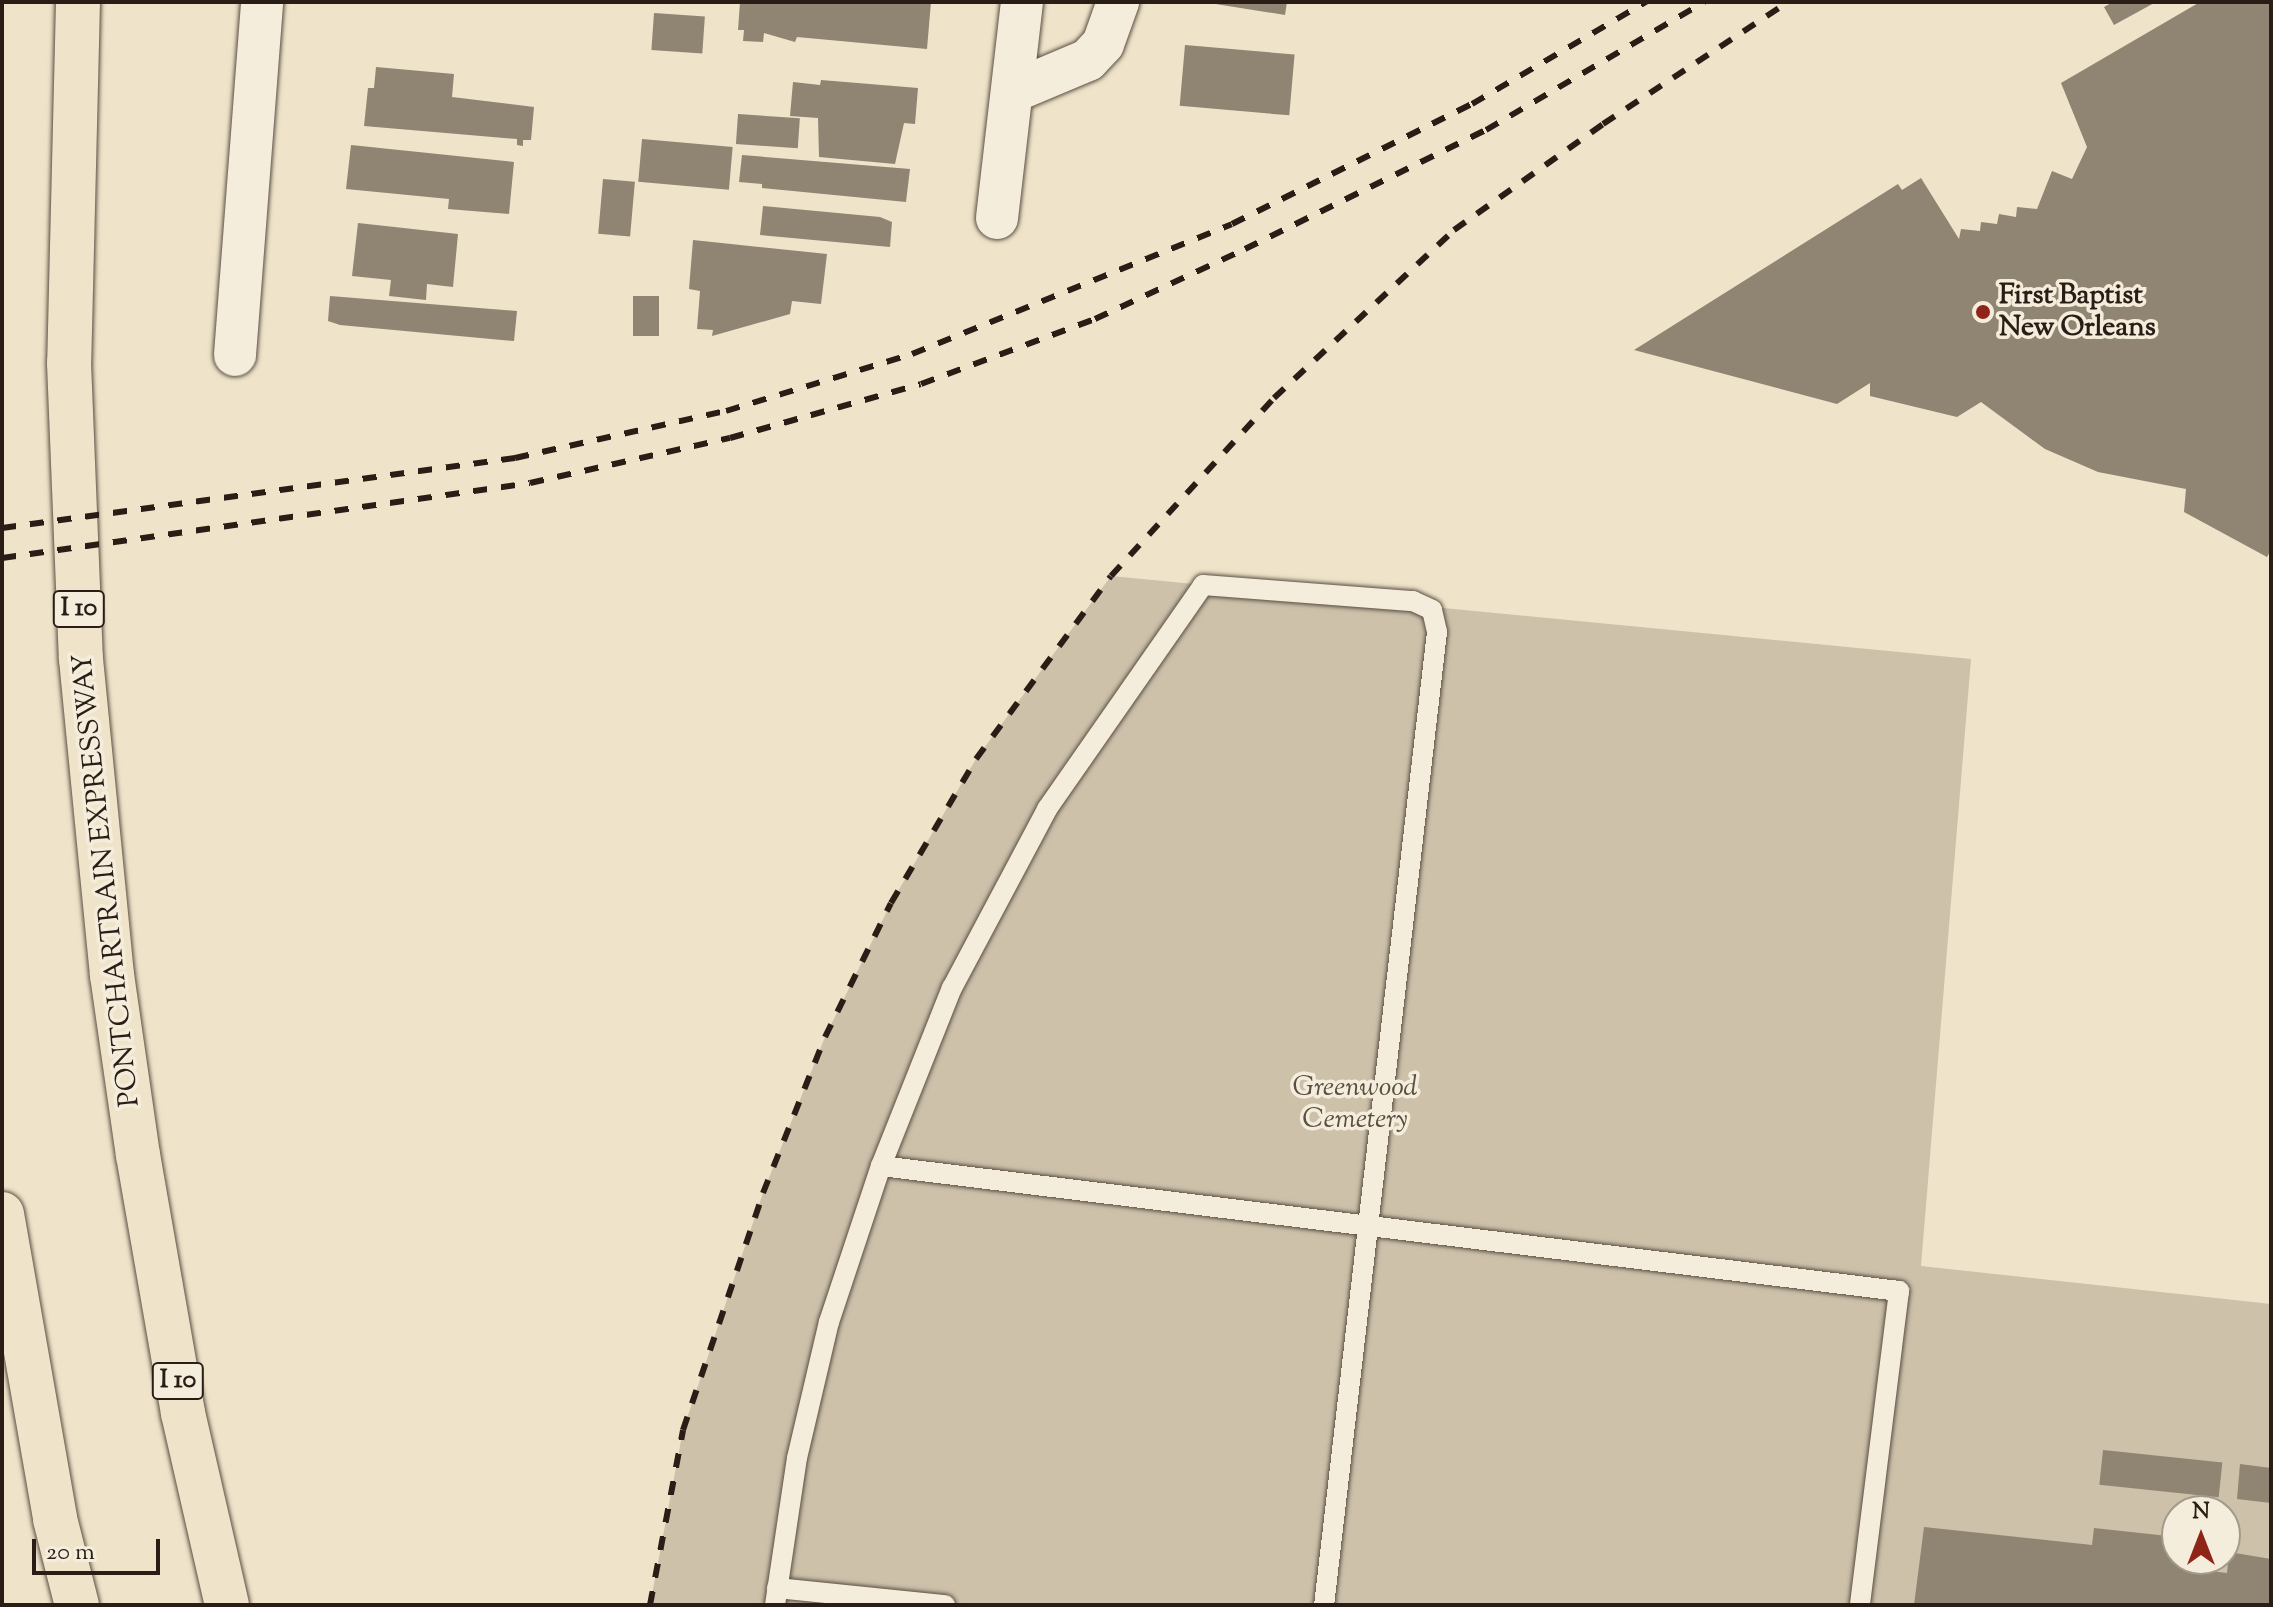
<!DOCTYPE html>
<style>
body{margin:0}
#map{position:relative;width:2273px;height:1607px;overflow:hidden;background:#efe3c9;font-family:"Sorts Mill Goudy",serif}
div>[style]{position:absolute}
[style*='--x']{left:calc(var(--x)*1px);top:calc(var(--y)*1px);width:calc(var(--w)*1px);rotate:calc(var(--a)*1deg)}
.green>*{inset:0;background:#cdc1aa}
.building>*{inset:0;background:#908473;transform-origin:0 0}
.roads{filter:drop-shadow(0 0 2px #5a4e42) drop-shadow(0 0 2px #5a4e42)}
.lane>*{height:20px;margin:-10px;padding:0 10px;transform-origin:10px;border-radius:10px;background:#f5eddc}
.street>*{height:42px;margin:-21px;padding:0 21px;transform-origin:21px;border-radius:21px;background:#f5eddc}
.highway>*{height:44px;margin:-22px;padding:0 22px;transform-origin:22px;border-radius:22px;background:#efe3c9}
.rail>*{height:6px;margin-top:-3px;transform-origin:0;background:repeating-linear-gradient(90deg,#291d15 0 14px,transparent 0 28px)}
.dots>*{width:22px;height:22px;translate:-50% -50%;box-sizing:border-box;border:4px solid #f5eddc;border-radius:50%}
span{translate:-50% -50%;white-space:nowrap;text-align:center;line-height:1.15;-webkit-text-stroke:7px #f5eddc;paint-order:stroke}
.shield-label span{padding:2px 6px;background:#f5eddc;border:2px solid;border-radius:6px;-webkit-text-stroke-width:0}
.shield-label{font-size:26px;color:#291d15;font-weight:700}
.poi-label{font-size:28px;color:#291d15;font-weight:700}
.left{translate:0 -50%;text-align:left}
.street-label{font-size:28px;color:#291d15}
.park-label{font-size:28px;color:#5a4e42;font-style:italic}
.frame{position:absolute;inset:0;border:4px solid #291d15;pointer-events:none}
.north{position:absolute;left:2161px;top:1495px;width:80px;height:80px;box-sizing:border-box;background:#f5eddc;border:2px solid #a39a8c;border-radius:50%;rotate:0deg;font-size:22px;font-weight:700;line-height:32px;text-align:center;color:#291d15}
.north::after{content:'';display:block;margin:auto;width:28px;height:36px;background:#8f2418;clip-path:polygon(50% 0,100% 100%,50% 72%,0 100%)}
.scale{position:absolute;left:32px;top:1539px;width:128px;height:36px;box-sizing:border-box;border:4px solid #291d15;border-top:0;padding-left:10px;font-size:24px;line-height:28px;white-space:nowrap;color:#291d15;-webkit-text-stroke:6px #f5eddc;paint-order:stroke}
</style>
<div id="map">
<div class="green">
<i style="clip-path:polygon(evenodd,1111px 576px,1971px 659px,1921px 1266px,2271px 1304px,2271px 1605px,650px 1605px,683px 1430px,763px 1193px,825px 1037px,891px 903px,976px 759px,1111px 576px,2177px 1511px,2225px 1511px,2225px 1559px,2177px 1559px,2177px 1511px)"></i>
</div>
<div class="building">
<i style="clip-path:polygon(740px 2px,931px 2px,927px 49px,797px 37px,795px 42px,764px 33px,763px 42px,743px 41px,744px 30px,738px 30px)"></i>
<i style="clip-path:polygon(1203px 2px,1287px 2px,1285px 15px)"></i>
<i style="clip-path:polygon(2113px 2px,2156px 2px,2114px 25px,2104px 7px)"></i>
<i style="clip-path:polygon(2200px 2px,2271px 2px,2271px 550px,2267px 557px,2184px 512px,2186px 489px,2098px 472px,2045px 449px,1981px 402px,1957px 417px,1870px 396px,1870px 383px,1837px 404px,1634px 350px,1898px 184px,1902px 190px,1921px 178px,1959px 239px,1961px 229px,1980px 231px,1981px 222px,1997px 224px,1999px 214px,2016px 217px,2017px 207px,2037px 209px,2052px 171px,2072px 179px,2087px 147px,2061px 83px)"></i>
<i style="left:654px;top:13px;width:51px;height:37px;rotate:4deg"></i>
<i style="left:1185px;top:45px;width:110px;height:61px;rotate:5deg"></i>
<i style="clip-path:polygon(376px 67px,454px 74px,452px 97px,534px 107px,531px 140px,523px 140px,523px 146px,517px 145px,517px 139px,364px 126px,368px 88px,374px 88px)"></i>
<i style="clip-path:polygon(821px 80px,918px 88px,915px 124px,904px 123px,895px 164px,819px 157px,818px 118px,790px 116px,793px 82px,820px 85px)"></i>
<i style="left:738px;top:114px;width:62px;height:30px;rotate:4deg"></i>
<i style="left:642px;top:139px;width:91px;height:43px;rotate:5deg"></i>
<i style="clip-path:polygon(351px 145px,514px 162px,509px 214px,448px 209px,449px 199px,346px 189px)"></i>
<i style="clip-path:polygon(742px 155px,910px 169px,906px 202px,762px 188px,762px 184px,739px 182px)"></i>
<i style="left:603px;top:179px;width:32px;height:55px;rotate:5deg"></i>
<i style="clip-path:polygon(763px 206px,880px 217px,892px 222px,890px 247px,760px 235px)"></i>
<i style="clip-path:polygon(358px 223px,458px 234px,453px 287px,427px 284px,426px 300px,389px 296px,391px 280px,352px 276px)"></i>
<i style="clip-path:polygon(693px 240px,827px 254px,821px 304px,792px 301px,790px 314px,712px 336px,713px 330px,697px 329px,700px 291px,689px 289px)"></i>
<i style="clip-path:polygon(330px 296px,517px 311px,514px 341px,340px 325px,328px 321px)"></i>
<i style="left:633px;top:296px;width:26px;height:40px"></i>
<i style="left:2103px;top:1450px;width:120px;height:35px;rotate:6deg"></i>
<i style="clip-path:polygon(2240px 1464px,2271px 1468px,2271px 1503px,2237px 1499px)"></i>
<i style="clip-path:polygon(1924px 1527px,2092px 1545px,2094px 1528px,2177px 1537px,2177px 1559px,2211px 1559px,2209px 1571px,2227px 1573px,2229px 1552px,2271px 1559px,2271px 1605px,1914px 1605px)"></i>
</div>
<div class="roads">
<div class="lane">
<i style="--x:881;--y:1166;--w:1026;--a:7"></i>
<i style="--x:1899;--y:1291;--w:316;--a:97.1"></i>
<i style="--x:777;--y:1588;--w:169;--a:5.8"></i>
<i style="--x:775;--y:1605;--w:149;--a:-81.5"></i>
<i style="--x:797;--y:1458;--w:140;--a:-76.8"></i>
<i style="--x:829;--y:1322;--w:164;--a:-71.6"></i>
<i style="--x:881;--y:1166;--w:192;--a:-68.3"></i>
<i style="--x:952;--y:988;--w:203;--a:-62"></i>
<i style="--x:1047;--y:809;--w:273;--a:-55.1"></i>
<i style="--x:1203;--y:585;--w:211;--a:4.4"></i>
<i style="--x:1413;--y:601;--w:21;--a:25"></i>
<i style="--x:1432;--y:610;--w:23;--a:77"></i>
<i style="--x:1437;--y:632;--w:980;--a:96.62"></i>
</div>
<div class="street">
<i style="--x:1012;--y:92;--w:82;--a:-22.8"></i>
<i style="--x:1088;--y:60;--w:22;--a:-47"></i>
<i style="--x:1103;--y:44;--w:45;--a:-70.3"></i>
<i style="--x:997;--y:218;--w:217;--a:-83.4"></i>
<i style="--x:235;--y:355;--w:354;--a:-85.6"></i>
</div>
<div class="highway">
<i style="--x:78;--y:2;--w:361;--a:91.4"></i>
<i style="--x:69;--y:363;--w:296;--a:87.7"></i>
<i style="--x:81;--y:659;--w:318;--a:84.4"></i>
<i style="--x:112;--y:975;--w:182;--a:81.8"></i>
<i style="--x:138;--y:1155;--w:262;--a:80.1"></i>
<i style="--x:183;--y:1413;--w:197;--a:77.1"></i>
<i style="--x:2;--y:1214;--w:310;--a:80.1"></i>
<i style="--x:55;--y:1519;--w:89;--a:75.7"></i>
</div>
</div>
<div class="rail">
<i style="--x:2;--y:528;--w:518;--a:-7.77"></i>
<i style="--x:515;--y:458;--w:216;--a:-12.6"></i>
<i style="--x:726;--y:411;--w:195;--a:-17"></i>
<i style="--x:912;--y:354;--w:345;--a:-22.1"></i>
<i style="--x:1232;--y:224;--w:268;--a:-26.6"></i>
<i style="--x:1472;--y:104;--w:202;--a:-30.4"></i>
<i style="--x:2;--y:558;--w:533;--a:-8.08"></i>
<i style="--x:530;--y:483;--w:205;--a:-12.7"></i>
<i style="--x:730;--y:438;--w:198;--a:-15.8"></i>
<i style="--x:921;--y:384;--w:186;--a:-20.5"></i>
<i style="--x:1095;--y:319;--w:166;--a:-25"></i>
<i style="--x:1245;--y:249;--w:269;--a:-26.3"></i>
<i style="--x:1486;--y:130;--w:253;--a:-30.4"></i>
<i style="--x:650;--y:1605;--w:178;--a:-79.3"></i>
<i style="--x:683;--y:1430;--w:250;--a:-71.3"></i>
<i style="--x:763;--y:1193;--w:168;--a:-68.3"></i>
<i style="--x:825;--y:1037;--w:149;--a:-63.8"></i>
<i style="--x:891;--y:903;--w:167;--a:-59.4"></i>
<i style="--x:976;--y:759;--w:227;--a:-53.6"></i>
<i style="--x:1111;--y:576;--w:241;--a:-47.5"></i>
<i style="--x:1274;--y:398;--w:246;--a:-43"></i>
<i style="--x:1454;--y:230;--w:183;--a:-35.4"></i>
<i style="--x:1603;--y:124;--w:222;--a:-33.4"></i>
</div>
<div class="dots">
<i style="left:1983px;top:312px;background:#8f2418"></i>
</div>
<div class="shield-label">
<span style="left:79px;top:609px">I 10</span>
<span style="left:178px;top:1381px">I 10</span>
</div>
<div class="poi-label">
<span class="left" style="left:1999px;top:312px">First Baptist<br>New Orleans</span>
</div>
<div class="street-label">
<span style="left:107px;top:880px;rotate:-96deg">PONTCHARTRAIN EXPRESSWAY</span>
</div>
<div class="park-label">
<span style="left:1355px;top:1104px">Greenwood<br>Cemetery</span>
</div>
<div class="frame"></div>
<div class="north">N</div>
<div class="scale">20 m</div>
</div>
